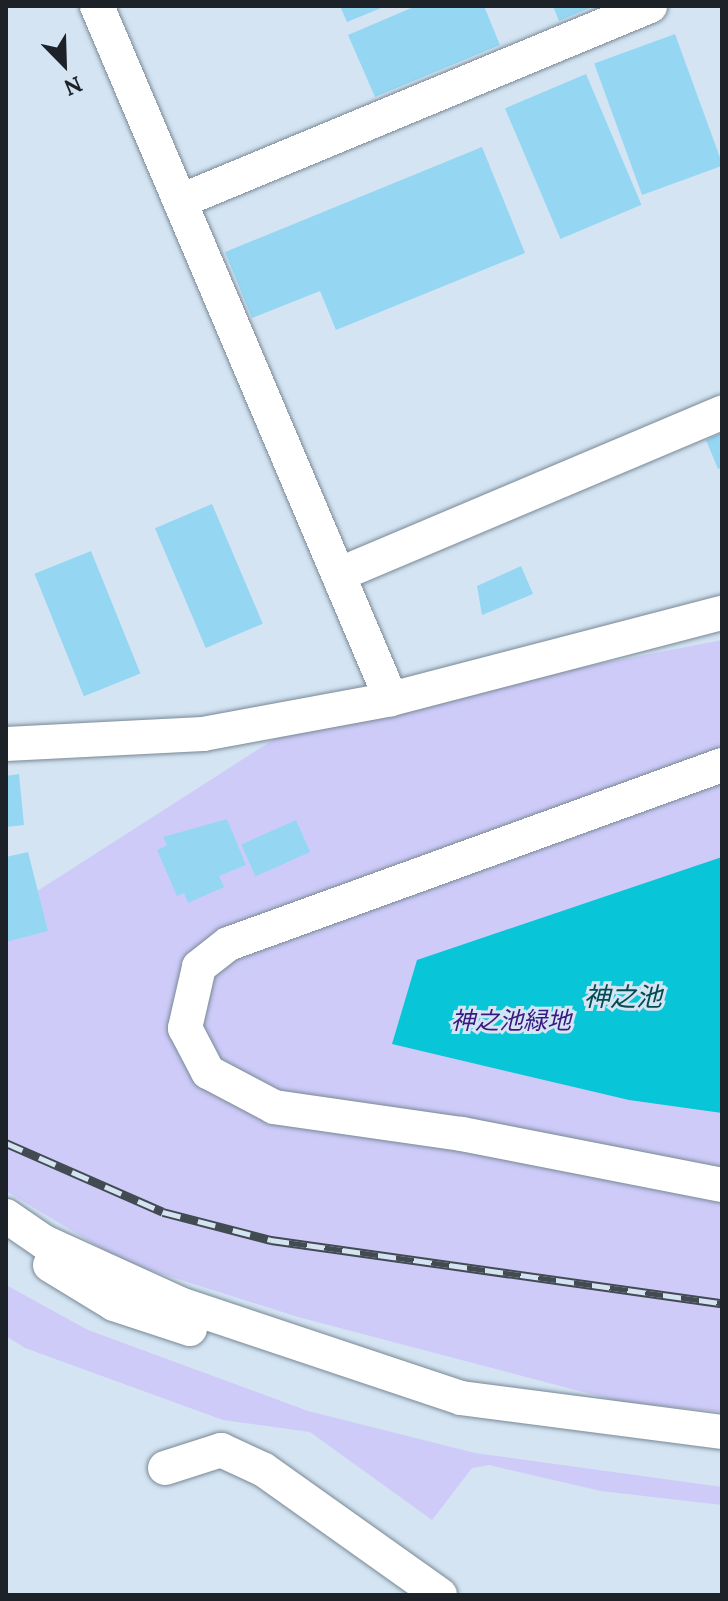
<!DOCTYPE html>
<meta charset="utf-8">
<style>
body{margin:0}
#map{position:relative;width:728px;height:1601px;overflow:hidden;background:#d4e4f3;font-family:Lora,"Noto Sans JP",serif}
div>[style]{position:absolute}
[style*='--x']{left:calc(var(--x)*1px);top:calc(var(--y)*1px);width:calc(var(--w)*1px);rotate:calc(var(--a)*1deg)}
.green>*{inset:0;background:#cecbf9}
.water>*{inset:0;background:#08c5d7}
.building>*{inset:0;background:#95d7f3;transform-origin:0 0}
.roads{filter:drop-shadow(0 0 2px #798895) drop-shadow(0 0 2px #798895)}
.minor>*{height:34px;margin:-17px;padding:0 17px;transform-origin:17px;border-radius:17px;background:#fff}
.rail>*{height:9px;margin-top:-4.5px;transform-origin:0;background:repeating-linear-gradient(90deg,#d4e4f3 0 18px,#434b52 0 36px);box-sizing:border-box;border-block:2px solid #434b52}
span{translate:-50% -50%;white-space:nowrap;text-align:center;line-height:1.15;-webkit-text-stroke:6px #d4e4f3;paint-order:stroke}
.park-label{font-size:24px;color:#381980;font-style:italic}
.water-label{font-size:26px;color:#034b52;font-style:italic}
.frame{position:absolute;inset:0;border:8px solid #1c2227;pointer-events:none}
.north{position:absolute;left:24px;top:24px;width:80px;height:80px;-webkit-text-stroke:6px #d4e4f3;paint-order:stroke;rotate:157deg;font-size:22px;font-weight:700;line-height:32px;text-align:center;color:#1c2227}
.north::after{content:'';display:block;margin:auto;width:28px;height:36px;background:#1c2227;clip-path:polygon(50% 0,100% 100%,50% 72%,0 100%)}
</style>
<div id="map">
<div class="green">
<i style="clip-path:polygon(722px 640px,722px 1412px,621px 1402px,298px 1317px,124px 1262px,6px 1191px,6px 911px,276px 738px,495px 684px)"></i>
<i style="clip-path:polygon(6px 1285px,88px 1330px,308px 1411px,475px 1453px,722px 1487px,722px 1505px,601px 1491px,489px 1465px,472px 1468px,432px 1520px,310px 1432px,223px 1420px,25px 1348px,6px 1336px)"></i>
</div>
<div class="water">
<i style="clip-path:polygon(722px 857px,722px 1113px,629px 1100px,392px 1044px,417px 960px)"></i>
</div>
<div class="building">
<i style="clip-path:polygon(340px 6px,386px 6px,347px 22px)"></i>
<i style="clip-path:polygon(416px 6px,484px 6px,500px 45px,375px 97px,348px 35px)"></i>
<i style="clip-path:polygon(553px 6px,594px 6px,559px 21px)"></i>
<i style="left:675px;top:34px;width:140px;height:86px;rotate:70deg"></i>
<i style="left:586px;top:74px;width:142px;height:88px;rotate:67deg"></i>
<i style="clip-path:polygon(482px 147px,525px 253px,336px 330px,320px 291px,252px 318px,225px 252px)"></i>
<i style="clip-path:polygon(722px 433px,722px 467px,718px 469px,706px 440px)"></i>
<i style="left:212px;top:504px;width:130px;height:62px;rotate:67deg"></i>
<i style="left:91px;top:551px;width:132px;height:61px;rotate:68deg"></i>
<i style="clip-path:polygon(521px 566px,533px 594px,482px 615px,477px 586px)"></i>
<i style="clip-path:polygon(19px 774px,24px 825px,6px 827px,6px 776px)"></i>
<i style="clip-path:polygon(227px 819px,246px 865px,219px 876px,224px 887px,188px 903px,184px 893px,177px 896px,157px 850px,167px 845px,163px 837px)"></i>
<i style="left:296px;top:820px;width:35px;height:60px;rotate:66deg"></i>
<i style="clip-path:polygon(28px 852px,48px 931px,6px 942px,6px 857px)"></i>
</div>
<div class="roads">
<div class="minor">
<i style="--x:97;--y:6;--w:753;--a:67.01"></i>
<i style="--x:183;--y:200;--w:506;--a:-22.56"></i>
<i style="--x:340;--y:574;--w:415;--a:-22.9"></i>
<i style="--x:6;--y:744;--w:197;--a:-2.9"></i>
<i style="--x:203;--y:734;--w:191;--a:-10.5"></i>
<i style="--x:391;--y:699;--w:342;--a:-14.6"></i>
<i style="--x:722;--y:765;--w:525;--a:160.08"></i>
<i style="--x:228;--y:944;--w:37;--a:142"></i>
<i style="--x:199;--y:967;--w:63;--a:102.9"></i>
<i style="--x:185;--y:1028;--w:50;--a:62.4"></i>
<i style="--x:208;--y:1072;--w:75;--a:27.9"></i>
<i style="--x:274;--y:1107;--w:190;--a:8.2"></i>
<i style="--x:462;--y:1134;--w:265;--a:11.1"></i>
<i style="--x:6;--y:1216;--w:46;--a:34.4"></i>
<i style="--x:44;--y:1242;--w:149;--a:24.5"></i>
<i style="--x:180;--y:1304;--w:296;--a:18.5"></i>
<i style="--x:461;--y:1398;--w:263;--a:7.4"></i>
<i style="--x:50;--y:1265;--w:75;--a:31.4"></i>
<i style="--x:114;--y:1304;--w:80;--a:18.2"></i>
<i style="--x:165;--y:1468;--w:59;--a:-17.8"></i>
<i style="--x:221;--y:1450;--w:47;--a:24.9"></i>
<i style="--x:264;--y:1470;--w:216;--a:35.4"></i>
</div>
</div>
<div class="rail">
<i style="--x:6;--y:1143;--w:171;--a:23.7"></i>
<i style="--x:163;--y:1212;--w:112;--a:14.5"></i>
<i style="--x:271;--y:1240;--w:455;--a:8"></i>
</div>
<div class="park-label">
<span style="left:511px;top:1021px">神之池緑地</span>
</div>
<div class="water-label">
<span style="left:623px;top:997px">神之池</span>
</div>
<div class="frame"></div>
<div class="north">N</div>
</div>
